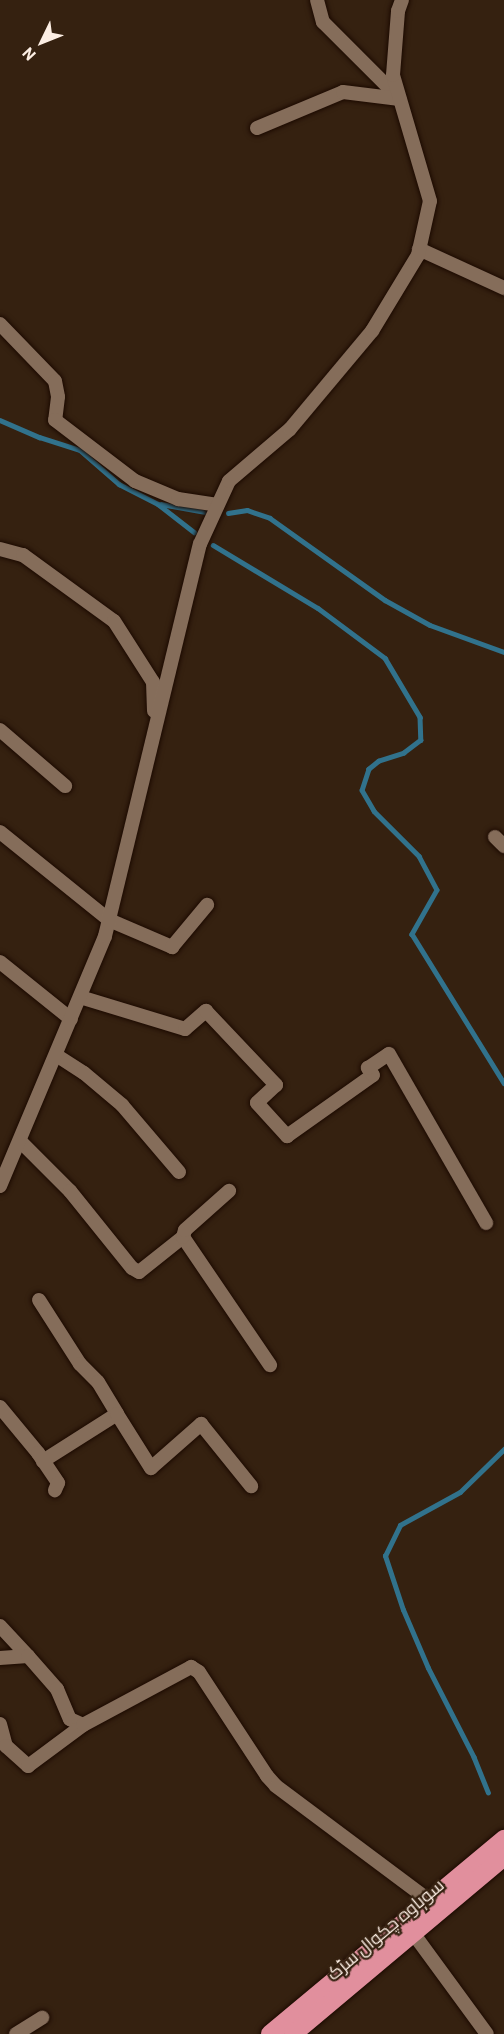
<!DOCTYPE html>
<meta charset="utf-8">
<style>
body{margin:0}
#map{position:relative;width:504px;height:2034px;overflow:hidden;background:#352110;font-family:Barlow,Cairo,sans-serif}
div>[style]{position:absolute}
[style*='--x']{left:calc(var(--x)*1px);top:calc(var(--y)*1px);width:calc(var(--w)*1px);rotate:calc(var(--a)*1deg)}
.stream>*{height:4.5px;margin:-2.25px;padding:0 2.25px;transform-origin:2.25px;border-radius:2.25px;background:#31728c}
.roads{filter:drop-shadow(0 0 2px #1c0a00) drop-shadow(0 0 2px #1c0a00)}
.street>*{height:14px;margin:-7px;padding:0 7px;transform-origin:7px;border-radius:7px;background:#856d5a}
.highway>*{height:18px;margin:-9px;padding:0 9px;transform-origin:9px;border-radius:9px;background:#e18f9d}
span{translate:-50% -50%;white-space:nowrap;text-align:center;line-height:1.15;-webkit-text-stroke:4.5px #352110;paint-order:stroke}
.street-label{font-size:18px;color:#fceee4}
.north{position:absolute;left:12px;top:12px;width:60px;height:60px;-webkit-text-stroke:4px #352110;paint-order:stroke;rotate:227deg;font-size:16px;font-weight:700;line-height:24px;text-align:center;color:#fceee4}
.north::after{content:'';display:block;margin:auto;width:21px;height:27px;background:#fceee4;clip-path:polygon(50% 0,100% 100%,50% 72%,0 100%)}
</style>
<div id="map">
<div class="stream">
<i style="--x:0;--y:420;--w:43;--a:23.6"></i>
<i style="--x:39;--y:437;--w:43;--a:17.6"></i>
<i style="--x:80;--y:450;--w:52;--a:41.1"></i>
<i style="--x:119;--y:484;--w:44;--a:27.1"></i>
<i style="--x:158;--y:504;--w:46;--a:37.9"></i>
<i style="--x:161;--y:504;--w:45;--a:10.3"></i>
<i style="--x:228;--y:513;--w:19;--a:-9"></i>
<i style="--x:247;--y:510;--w:24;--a:19"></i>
<i style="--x:270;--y:518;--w:141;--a:35.5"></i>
<i style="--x:385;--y:600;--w:51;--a:29.1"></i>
<i style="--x:430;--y:625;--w:79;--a:20"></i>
<i style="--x:213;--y:545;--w:122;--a:31"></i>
<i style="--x:318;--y:608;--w:84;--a:36.7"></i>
<i style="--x:385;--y:658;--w:69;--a:59.3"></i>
<i style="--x:420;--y:717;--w:23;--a:88"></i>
<i style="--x:421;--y:740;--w:21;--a:143"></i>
<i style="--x:404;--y:753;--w:26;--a:162"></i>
<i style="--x:379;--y:761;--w:13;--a:141"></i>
<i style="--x:369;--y:769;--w:22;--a:108"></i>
<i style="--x:362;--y:790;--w:24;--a:60"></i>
<i style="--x:374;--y:811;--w:64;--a:45"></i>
<i style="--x:419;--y:856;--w:38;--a:62"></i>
<i style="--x:437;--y:890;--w:51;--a:119.6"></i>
<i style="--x:412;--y:934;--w:175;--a:58.3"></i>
<i style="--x:488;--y:1793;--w:38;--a:-112"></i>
<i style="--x:474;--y:1758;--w:101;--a:-117.1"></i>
<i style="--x:428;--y:1668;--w:63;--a:-113.3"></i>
<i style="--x:403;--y:1610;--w:57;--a:-108.4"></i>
<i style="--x:385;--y:1556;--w:34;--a:-64"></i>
<i style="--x:400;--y:1525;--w:68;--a:-28.8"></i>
<i style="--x:460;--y:1492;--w:62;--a:-44.3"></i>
</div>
<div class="roads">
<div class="street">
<i style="--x:317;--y:0;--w:23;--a:75"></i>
<i style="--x:323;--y:22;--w:107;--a:45"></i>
<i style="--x:257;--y:128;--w:93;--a:-22.7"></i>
<i style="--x:343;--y:92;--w:57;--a:7"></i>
<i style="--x:419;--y:249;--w:94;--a:24.6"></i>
<i style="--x:0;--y:324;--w:79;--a:46"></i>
<i style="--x:55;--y:381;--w:16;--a:79"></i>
<i style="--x:58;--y:397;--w:23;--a:97"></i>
<i style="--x:55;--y:420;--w:101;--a:37.3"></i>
<i style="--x:135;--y:481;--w:47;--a:22.7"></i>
<i style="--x:178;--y:499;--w:40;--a:8.5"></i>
<i style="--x:0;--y:549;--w:24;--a:15"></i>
<i style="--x:23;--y:555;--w:112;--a:36"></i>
<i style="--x:114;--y:621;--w:72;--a:57.4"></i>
<i style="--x:153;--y:682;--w:29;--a:88"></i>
<i style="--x:0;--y:730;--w:86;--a:40.7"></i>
<i style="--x:0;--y:832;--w:140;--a:38.9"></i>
<i style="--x:109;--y:920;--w:69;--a:23.2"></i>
<i style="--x:172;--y:947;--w:55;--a:-50.2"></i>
<i style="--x:495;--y:837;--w:13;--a:45"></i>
<i style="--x:0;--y:962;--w:91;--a:38.8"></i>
<i style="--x:80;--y:997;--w:110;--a:16.9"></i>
<i style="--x:185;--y:1029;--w:28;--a:-41"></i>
<i style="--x:206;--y:1011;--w:102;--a:46.6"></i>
<i style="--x:276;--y:1085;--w:26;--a:137"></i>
<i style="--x:257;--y:1103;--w:45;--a:47.7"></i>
<i style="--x:287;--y:1136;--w:105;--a:-35.3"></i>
<i style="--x:373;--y:1075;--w:9;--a:-126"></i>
<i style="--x:368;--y:1068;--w:25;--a:-34"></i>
<i style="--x:389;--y:1054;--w:195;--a:60.1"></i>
<i style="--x:56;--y:1055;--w:33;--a:33"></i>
<i style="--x:84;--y:1073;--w:50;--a:40.1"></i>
<i style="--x:122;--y:1105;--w:88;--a:49.6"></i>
<i style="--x:20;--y:1141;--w:71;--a:45"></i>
<i style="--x:70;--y:1191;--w:99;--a:51.2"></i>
<i style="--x:132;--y:1268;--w:8;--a:30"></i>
<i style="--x:139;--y:1272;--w:56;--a:-38.5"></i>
<i style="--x:183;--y:1237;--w:155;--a:55.8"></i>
<i style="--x:0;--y:1186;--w:271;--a:-67.2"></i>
<i style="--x:105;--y:936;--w:403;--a:-76.4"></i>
<i style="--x:200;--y:544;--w:69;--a:-65.3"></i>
<i style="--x:229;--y:481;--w:80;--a:-40.4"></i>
<i style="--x:290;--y:429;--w:128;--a:-50.1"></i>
<i style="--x:372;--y:331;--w:89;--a:-58.8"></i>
<i style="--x:418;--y:255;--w:55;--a:-77.5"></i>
<i style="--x:430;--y:201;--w:131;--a:-106.4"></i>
<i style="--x:393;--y:75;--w:64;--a:-85.5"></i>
<i style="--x:398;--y:11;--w:12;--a:-70"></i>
<i style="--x:183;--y:1237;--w:7;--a:-74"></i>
<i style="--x:185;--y:1230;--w:59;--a:-41.6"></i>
<i style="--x:39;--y:1300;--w:76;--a:57.4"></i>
<i style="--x:80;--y:1364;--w:25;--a:45"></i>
<i style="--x:98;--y:1382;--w:37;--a:59"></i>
<i style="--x:117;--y:1414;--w:88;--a:147.6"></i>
<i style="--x:0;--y:1407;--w:60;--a:50.4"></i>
<i style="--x:38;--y:1453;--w:36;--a:56"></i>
<i style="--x:58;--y:1483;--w:8;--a:113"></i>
<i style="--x:117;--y:1414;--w:64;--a:57.8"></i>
<i style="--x:151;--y:1468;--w:67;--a:-41.3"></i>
<i style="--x:201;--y:1424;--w:80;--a:51.1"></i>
<i style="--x:0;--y:1626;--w:41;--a:47"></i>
<i style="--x:0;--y:1658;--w:28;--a:-4"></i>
<i style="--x:28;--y:1656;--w:44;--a:48.7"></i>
<i style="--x:57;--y:1689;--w:33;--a:67"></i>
<i style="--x:70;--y:1719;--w:14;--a:25"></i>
<i style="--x:0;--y:1724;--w:23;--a:75"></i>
<i style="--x:6;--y:1746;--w:30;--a:42"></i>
<i style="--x:28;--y:1766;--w:69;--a:-36.7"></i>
<i style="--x:83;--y:1725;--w:123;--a:-28.2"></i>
<i style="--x:191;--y:1667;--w:9;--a:32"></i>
<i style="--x:199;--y:1672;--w:124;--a:56.8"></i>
<i style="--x:267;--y:1776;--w:13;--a:48"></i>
<i style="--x:276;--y:1786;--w:192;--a:36.8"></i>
<i style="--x:413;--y:1933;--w:125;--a:53.8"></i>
<i style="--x:16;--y:2034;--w:31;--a:-32"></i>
</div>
<div class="highway">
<i style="--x:270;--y:2034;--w:305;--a:-39.8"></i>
<i style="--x:293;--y:2034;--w:275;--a:-40"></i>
</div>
</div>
<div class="street-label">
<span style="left:385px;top:1929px;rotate:-40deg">سوہاوہ چکوال سڑک</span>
</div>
<div class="north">N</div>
</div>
